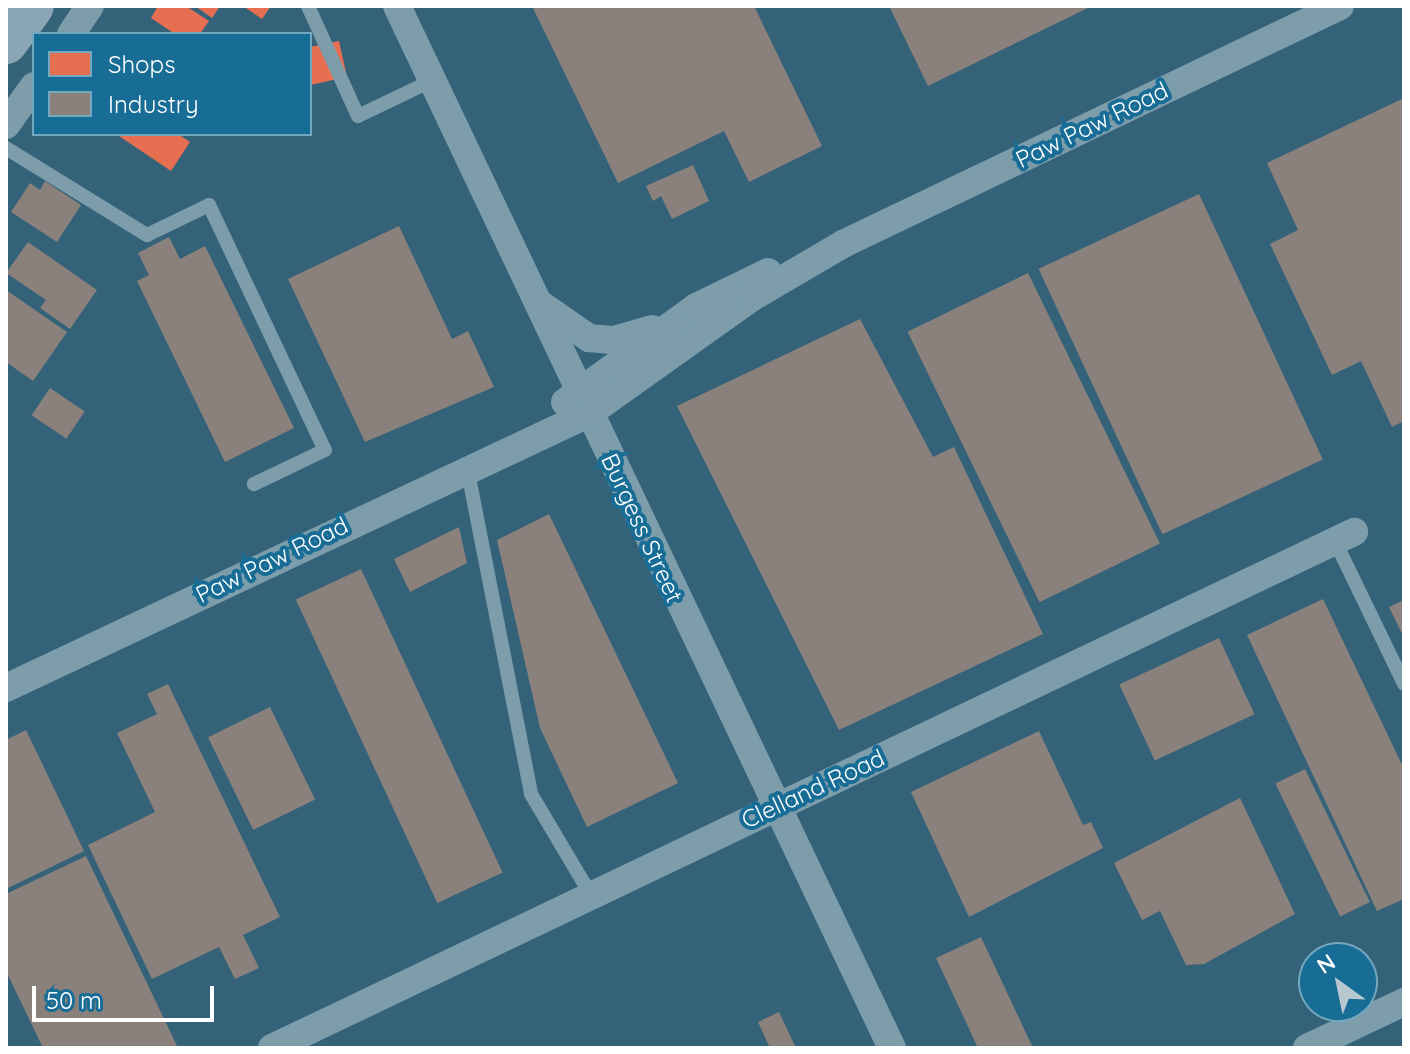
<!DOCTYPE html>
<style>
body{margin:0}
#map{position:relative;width:1410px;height:1054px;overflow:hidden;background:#346279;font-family:Quicksand,sans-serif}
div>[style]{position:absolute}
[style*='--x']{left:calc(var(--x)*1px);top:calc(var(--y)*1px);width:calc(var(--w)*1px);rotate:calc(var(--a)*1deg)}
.shops>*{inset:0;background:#e76f51}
.industry>*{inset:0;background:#8a817c;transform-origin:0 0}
.lane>*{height:14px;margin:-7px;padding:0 7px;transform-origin:7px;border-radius:7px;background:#7d9dab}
.street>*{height:28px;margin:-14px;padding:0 14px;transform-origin:14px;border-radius:14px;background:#7d9dab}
.highway>*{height:44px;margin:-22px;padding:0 22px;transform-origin:22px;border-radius:22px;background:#8aa6b4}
span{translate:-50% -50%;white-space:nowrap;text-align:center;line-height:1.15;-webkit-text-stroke:8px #176d96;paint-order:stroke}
.street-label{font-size:24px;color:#fff}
.frame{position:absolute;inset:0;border:8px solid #fff;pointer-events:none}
.legend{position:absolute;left:32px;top:32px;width:280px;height:104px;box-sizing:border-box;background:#176d96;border:2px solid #74a7c0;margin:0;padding:10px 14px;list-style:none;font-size:24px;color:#fff}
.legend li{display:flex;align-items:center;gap:16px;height:40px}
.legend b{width:40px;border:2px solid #74a7c0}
.north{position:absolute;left:1298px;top:942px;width:80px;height:80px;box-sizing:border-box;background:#176d96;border:2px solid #74a7c0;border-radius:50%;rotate:327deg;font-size:22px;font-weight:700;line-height:32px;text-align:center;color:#fff}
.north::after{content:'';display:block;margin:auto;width:28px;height:36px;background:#b8c8d0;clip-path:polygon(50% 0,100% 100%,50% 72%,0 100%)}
.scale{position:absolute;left:32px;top:986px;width:182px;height:36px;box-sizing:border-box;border:4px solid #fff;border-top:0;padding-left:10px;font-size:24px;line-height:28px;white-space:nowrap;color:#fff;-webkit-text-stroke:6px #176d96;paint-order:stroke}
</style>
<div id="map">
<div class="shops">
<i style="clip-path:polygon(158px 6px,186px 6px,209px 21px,200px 34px,175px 34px,151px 18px)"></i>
<i style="clip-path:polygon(195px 6px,220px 6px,212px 18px)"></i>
<i style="clip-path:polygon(243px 6px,271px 6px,262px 19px)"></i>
<i style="clip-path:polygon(339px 41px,347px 77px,310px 85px,310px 47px)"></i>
<i style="clip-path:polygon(116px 134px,178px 134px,190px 142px,171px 171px)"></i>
</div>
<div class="industry">
<i style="clip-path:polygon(532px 6px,754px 6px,822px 146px,749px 182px,724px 131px,618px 183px)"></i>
<i style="clip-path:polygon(889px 6px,1092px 6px,928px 86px)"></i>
<i style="clip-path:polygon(1404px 98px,1404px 421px,1392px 427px,1361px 361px,1332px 375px,1270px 244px,1298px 230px,1267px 163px)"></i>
<i style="clip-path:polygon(693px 165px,709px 201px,672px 219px,661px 196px,653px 201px,646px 186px)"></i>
<i style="clip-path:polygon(45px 181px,81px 205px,57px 242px,11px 212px,30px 183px,40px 190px)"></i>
<i style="left:1199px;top:194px;width:293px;height:177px;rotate:65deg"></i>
<i style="clip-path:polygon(399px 226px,452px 339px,468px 331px,494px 387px,365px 442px,288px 279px)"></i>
<i style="clip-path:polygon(169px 237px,180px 259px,205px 246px,294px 428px,225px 462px,137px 281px,149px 275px,138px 253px)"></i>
<i style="clip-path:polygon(28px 242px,97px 290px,70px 329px,40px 308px,46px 300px,6px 273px)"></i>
<i style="left:1028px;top:273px;width:301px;height:134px;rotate:64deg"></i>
<i style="clip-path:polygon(6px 290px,67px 332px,33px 381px,6px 362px)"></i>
<i style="clip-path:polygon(860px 319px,933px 457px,954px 447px,1043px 634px,839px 730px,677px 406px)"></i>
<i style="left:50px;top:388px;width:42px;height:33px;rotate:34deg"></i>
<i style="clip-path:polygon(549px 514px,678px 783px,587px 827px,540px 728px,497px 540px)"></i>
<i style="clip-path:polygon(459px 527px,467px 563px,410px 592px,394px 559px)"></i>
<i style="left:361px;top:569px;width:335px;height:72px;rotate:65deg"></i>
<i style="clip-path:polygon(1323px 599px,1404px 769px,1404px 899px,1377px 911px,1247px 635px)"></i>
<i style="clip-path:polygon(1404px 600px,1404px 638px,1389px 607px)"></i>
<i style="left:1219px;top:638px;width:84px;height:110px;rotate:65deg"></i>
<i style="clip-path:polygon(168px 684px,280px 917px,243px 935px,259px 968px,235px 979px,219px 947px,152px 979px,88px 845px,155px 812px,117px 733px,157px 714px,147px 694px)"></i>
<i style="left:270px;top:707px;width:103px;height:69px;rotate:64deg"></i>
<i style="clip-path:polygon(26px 730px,84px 851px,6px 889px,6px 740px)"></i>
<i style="clip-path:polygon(1039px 731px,1083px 825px,1091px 822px,1103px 848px,969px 917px,911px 792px)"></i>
<i style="left:1305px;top:769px;width:148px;height:33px;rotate:64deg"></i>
<i style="clip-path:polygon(1240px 798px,1295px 914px,1204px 964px,1186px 965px,1160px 911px,1142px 920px,1114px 863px)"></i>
<i style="clip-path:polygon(86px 856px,178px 1048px,43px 1048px,6px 971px,6px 894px)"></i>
<i style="clip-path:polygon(981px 937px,1033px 1048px,978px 1048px,936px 958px)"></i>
<i style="clip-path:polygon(779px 1012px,796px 1048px,770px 1048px,758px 1022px)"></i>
</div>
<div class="lane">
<i style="--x:308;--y:6;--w:121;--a:65.6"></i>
<i style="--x:358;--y:116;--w:81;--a:-25.6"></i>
<i style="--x:6;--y:148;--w:166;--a:31.7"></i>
<i style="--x:147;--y:235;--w:69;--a:-25.8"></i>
<i style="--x:209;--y:205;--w:271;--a:64.7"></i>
<i style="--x:325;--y:450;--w:79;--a:154.4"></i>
<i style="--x:467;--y:467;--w:333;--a:78.9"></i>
<i style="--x:531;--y:794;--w:117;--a:59.3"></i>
<i style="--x:1335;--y:541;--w:159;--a:64.2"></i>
</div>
<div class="street">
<i style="--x:397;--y:6;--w:1154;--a:64.59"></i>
<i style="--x:71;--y:34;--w:34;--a:-56"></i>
<i style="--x:6;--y:125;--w:48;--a:-54.3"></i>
<i style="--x:540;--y:304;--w:60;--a:34.8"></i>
<i style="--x:589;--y:338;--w:25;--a:5"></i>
<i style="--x:614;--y:340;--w:40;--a:-16"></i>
<i style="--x:565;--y:402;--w:162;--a:-35.9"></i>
<i style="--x:696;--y:307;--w:80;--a:-25.9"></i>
<i style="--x:6;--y:688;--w:643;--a:-25.21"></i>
<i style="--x:588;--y:414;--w:200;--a:-35.4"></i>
<i style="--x:751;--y:298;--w:107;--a:-30.4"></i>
<i style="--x:843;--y:244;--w:551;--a:-25.59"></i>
<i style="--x:272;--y:1048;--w:1199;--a:-25.5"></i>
<i style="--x:1307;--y:1048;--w:107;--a:-25.4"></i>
</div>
<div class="highway">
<i style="--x:6;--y:42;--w:44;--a:-54.2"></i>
</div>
<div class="street-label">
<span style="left:1092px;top:125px;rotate:-26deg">Paw Paw Road</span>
<span style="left:642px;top:528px;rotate:65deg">Burgess Street</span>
<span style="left:272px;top:560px;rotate:-26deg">Paw Paw Road</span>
<span style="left:813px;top:789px;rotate:-25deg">Clelland Road</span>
</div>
<div class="frame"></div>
<ul class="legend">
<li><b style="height:22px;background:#e76f51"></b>Shops</li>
<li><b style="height:22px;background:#8a817c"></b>Industry</li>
</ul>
<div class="north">N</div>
<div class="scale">50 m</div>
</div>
